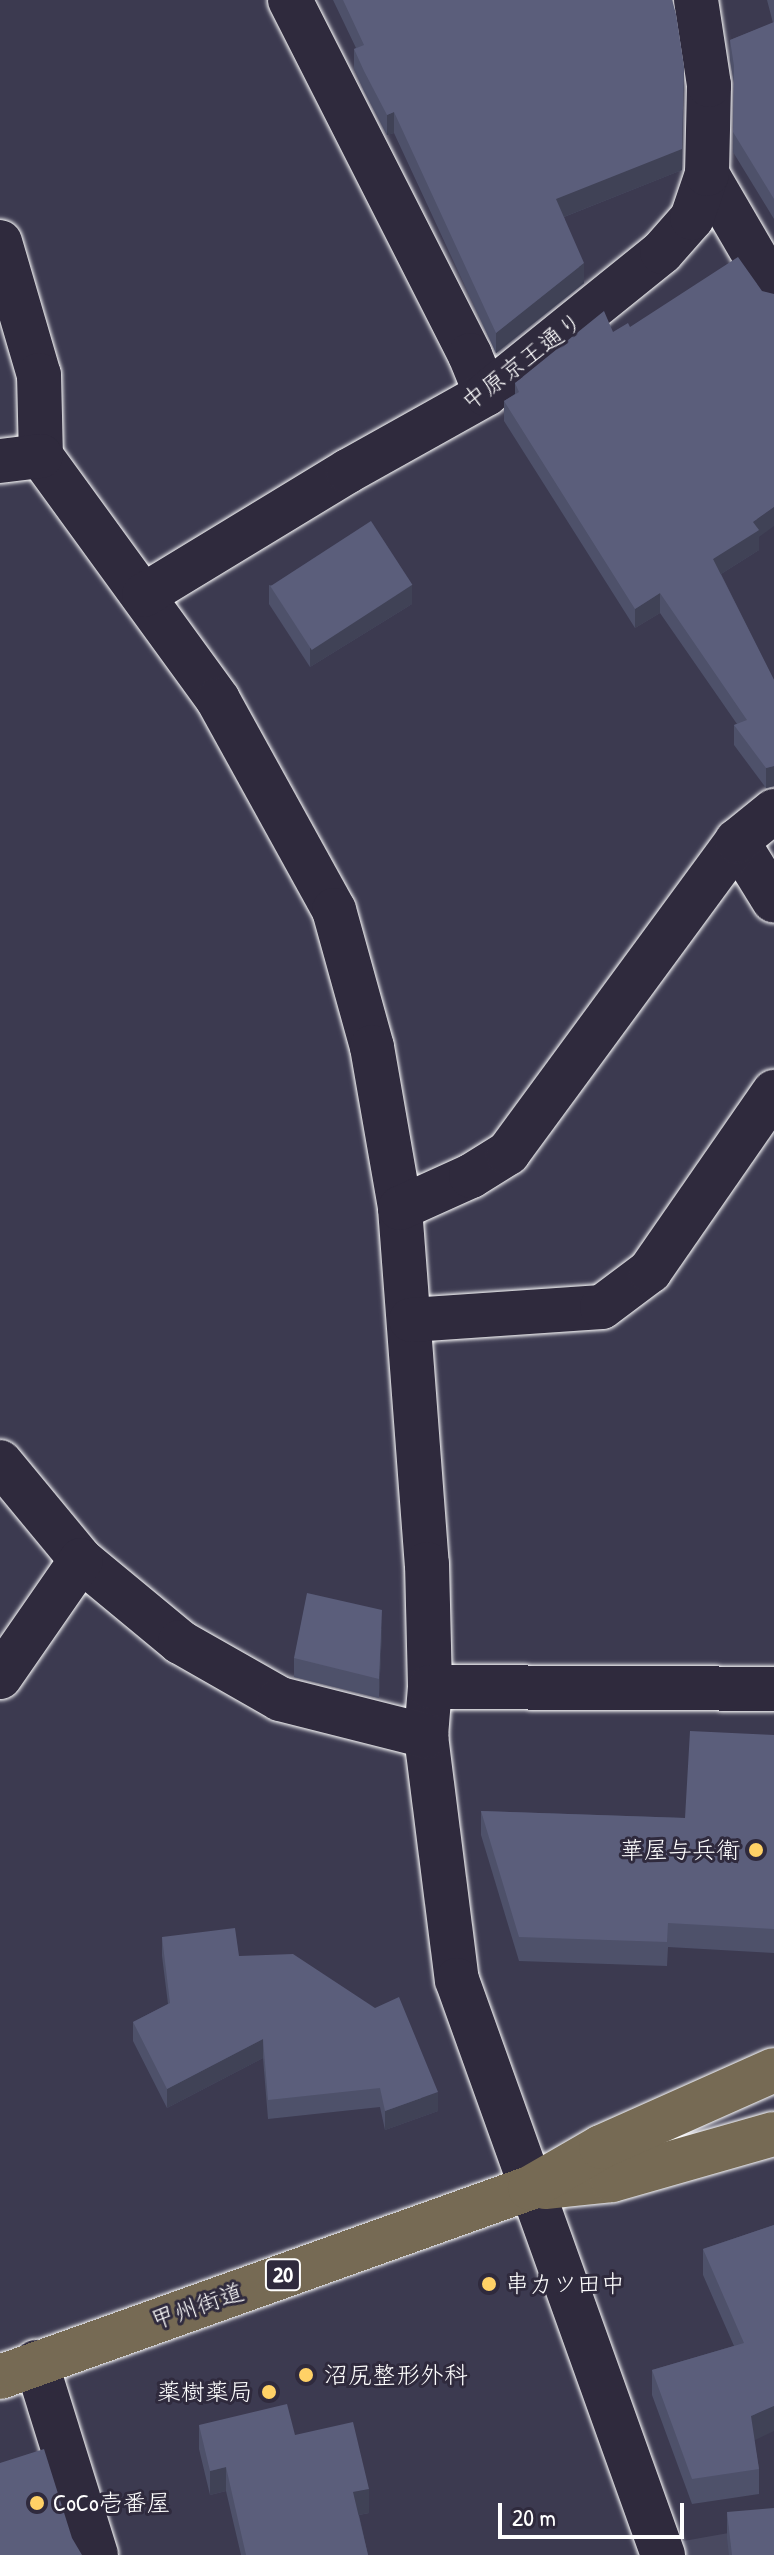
<!DOCTYPE html>
<meta charset="utf-8">
<style>
body{margin:0}
#map{position:relative;width:774px;height:2555px;overflow:hidden;background:#3c3a50;font-family:"Patrick Hand","Klee One",sans-serif}
div>[style]{position:absolute}
[style*='--x']{left:calc(var(--x)*1px);top:calc(var(--y)*1px);width:calc(var(--w)*1px);rotate:calc(var(--a)*1deg)}
.built>*{inset:0;background:#494960}
.roads{filter:drop-shadow(0 0 2px #fff) drop-shadow(0 0 2px #fff)}
.minor>*{height:44px;margin:-22px;padding:0 22px;transform-origin:22px;border-radius:22px;background:#2f2a3d}
.highway>*{height:44px;margin:-22px;padding:0 22px;transform-origin:22px;border-radius:22px;background:#766a54}
.wall>*{inset:0;background:#4e516a}
.shaded-wall>*{inset:0;background:#404256}
.building>*{inset:0;background:#5b5e7b;transform-origin:0 0}
.dots>*{width:22px;height:22px;translate:-50% -50%;box-sizing:border-box;border:4px solid #2f2a3d;border-radius:50%}
span{translate:-50% -50%;white-space:nowrap;text-align:center;line-height:1.15;-webkit-text-stroke:6px #2f2a3d;paint-order:stroke}
.shield-label span{padding:2px 6px;background:#2f2a3d;border:2px solid;border-radius:6px;-webkit-text-stroke-width:0}
.shield-label{font-size:22px;color:#fff;font-weight:700}
.street-label{font-size:24px;color:#fff}
.poi-label{font-size:24px;color:#fff}
.right{translate:-100% -50%;text-align:right}
.left{translate:0 -50%;text-align:left}
.scale{position:absolute;left:498px;top:2503px;width:186px;height:36px;box-sizing:border-box;border:4px solid #fff;border-top:0;padding-left:10px;font-size:24px;line-height:28px;white-space:nowrap;color:#fff;-webkit-text-stroke:6px #2f2a3d;paint-order:stroke}
</style>
<div id="map">
<div class="built">
<i style="clip-path:polygon(774px 2525px,774px 2555px,682px 2555px,678px 2542px)"></i>
</div>
<div class="roads">
<div class="minor">
<i style="--x:290;--y:0;--w:398;--a:63.1"></i>
<i style="--x:470;--y:355;--w:42;--a:67.7"></i>
<i style="--x:707;--y:174;--w:133;--a:59.8"></i>
<i style="--x:0;--y:242;--w:139;--a:73.7"></i>
<i style="--x:39;--y:375;--w:81;--a:88.6"></i>
<i style="--x:41;--y:456;--w:301;--a:54"></i>
<i style="--x:218;--y:700;--w:240;--a:61.1"></i>
<i style="--x:334;--y:910;--w:142;--a:74.5"></i>
<i style="--x:372;--y:1047;--w:163;--a:80.1"></i>
<i style="--x:400;--y:1208;--w:357;--a:85.7"></i>
<i style="--x:427;--y:1564;--w:123;--a:88.6"></i>
<i style="--x:430;--y:1687;--w:49;--a:94.7"></i>
<i style="--x:426;--y:1736;--w:246;--a:82.8"></i>
<i style="--x:457;--y:1980;--w:611;--a:70.29"></i>
<i style="--x:0;--y:461;--w:41;--a:-7"></i>
<i style="--x:144;--y:595;--w:239;--a:-31.3"></i>
<i style="--x:348;--y:471;--w:158;--a:-29.2"></i>
<i style="--x:486;--y:394;--w:226;--a:-38.9"></i>
<i style="--x:662;--y:252;--w:45;--a:-48.6"></i>
<i style="--x:692;--y:218;--w:46;--a:-71.2"></i>
<i style="--x:707;--y:174;--w:89;--a:-88.7"></i>
<i style="--x:709;--y:85;--w:86;--a:-98.7"></i>
<i style="--x:737;--y:841;--w:70;--a:58.3"></i>
<i style="--x:400;--y:1208;--w:78;--a:-24.3"></i>
<i style="--x:471;--y:1176;--w:44;--a:-31.9"></i>
<i style="--x:508;--y:1153;--w:387;--a:-53.7"></i>
<i style="--x:737;--y:841;--w:48;--a:-39"></i>
<i style="--x:411;--y:1320;--w:191;--a:-3.9"></i>
<i style="--x:602;--y:1307;--w:60;--a:-36.9"></i>
<i style="--x:650;--y:1271;--w:218;--a:-55.3"></i>
<i style="--x:0;--y:1462;--w:127;--a:50.4"></i>
<i style="--x:81;--y:1560;--w:129;--a:39.6"></i>
<i style="--x:180;--y:1642;--w:115;--a:29.7"></i>
<i style="--x:280;--y:1699;--w:151;--a:14.2"></i>
<i style="--x:0;--y:1677;--w:142;--a:-55.3"></i>
<i style="--x:430;--y:1687;--w:344;--a:0.3"></i>
<i style="--x:36;--y:2362;--w:202;--a:72.7"></i>
</div>
<div class="highway">
<i style="--x:545;--y:2187;--w:67;--a:-6"></i>
<i style="--x:612;--y:2180;--w:168;--a:-15.9"></i>
<i style="--x:0;--y:2377;--w:563;--a:-19.63"></i>
<i style="--x:530;--y:2188;--w:82;--a:-30"></i>
<i style="--x:601;--y:2147;--w:189;--a:-24"></i>
</div>
</div>
<div class="wall">
<i style="clip-path:polygon(333px 0,672px 0,682px 170px,564px 217px,584px 283px,496px 353px,394px 133px,387px 135px,364px 91px,354px 69px,354px 49px,356px 48px)"></i>
<i style="clip-path:polygon(767px 0,774px 0,774px 219px,733px 152px,734px 83px,730px 60px,730px 40px,773px 23px)"></i>
<i style="clip-path:polygon(613px 332px,759px 537px,759px 550px,721px 574px,774px 680px,774px 786px,766px 788px,734px 745px,734px 725px,737px 724px,660px 613px,635px 628px,504px 421px,504px 401px,515px 394px,515px 383px)"></i>
<i style="clip-path:polygon(269px 585px,412px 604px,310px 667px,269px 604px)"></i>
<i style="clip-path:polygon(382px 1629px,379px 1698px,294px 1677px,294px 1658px)"></i>
<i style="clip-path:polygon(774px 1735px,774px 1953px,668px 1947px,667px 1966px,519px 1961px,481px 1835px,481px 1811px,685px 1818px)"></i>
<i style="clip-path:polygon(162px 1937px,239px 1956px,438px 2111px,385px 2130px,380px 2107px,268px 2119px,263px 2058px,167px 2108px,133px 2041px,133px 2022px,168px 2004px,162px 1956px)"></i>
<i style="clip-path:polygon(774px 2225px,754px 2440px,759px 2469px,759px 2494px,692px 2504px,652px 2395px,652px 2370px,734px 2346px,703px 2275px,703px 2249px)"></i>
<i style="clip-path:polygon(199px 2425px,295px 2435px,369px 2513px,359px 2515px,368px 2555px,241px 2555px,226px 2491px,210px 2495px,199px 2449px)"></i>
<i style="clip-path:polygon(727px 2512px,774px 2555px,729px 2555px,727px 2538px)"></i>
</div>
<div class="shaded-wall">
<i style="clip-path:polygon(684px 66px,682px 170px,556px 220px,556px 199px)"></i>
<i style="clip-path:polygon(394px 112px,394px 133px,387px 135px,387px 115px)"></i>
<i style="clip-path:polygon(584px 263px,584px 283px,496px 353px,496px 333px)"></i>
<i style="clip-path:polygon(774px 507px,774px 526px,759px 537px,759px 550px,713px 579px,713px 559px,753px 522px)"></i>
<i style="clip-path:polygon(412px 585px,412px 604px,310px 667px,310px 648px)"></i>
<i style="clip-path:polygon(660px 593px,660px 613px,635px 628px,635px 609px)"></i>
<i style="clip-path:polygon(774px 766px,774px 786px,766px 788px,766px 768px)"></i>
<i style="clip-path:polygon(382px 1610px,382px 1629px,379px 1698px,379px 1679px)"></i>
<i style="clip-path:polygon(263px 2039px,263px 2058px,167px 2108px,167px 2089px)"></i>
<i style="clip-path:polygon(438px 2092px,438px 2111px,385px 2130px,385px 2111px)"></i>
<i style="clip-path:polygon(774px 2406px,774px 2431px,751px 2442px,751px 2416px)"></i>
<i style="clip-path:polygon(226px 2467px,226px 2491px,210px 2495px,210px 2471px)"></i>
<i style="clip-path:polygon(369px 2489px,369px 2513px,353px 2516px,353px 2492px)"></i>
</div>
<div class="building">
<i style="clip-path:polygon(343px 0,672px 0,676px 14px,684px 66px,682px 149px,556px 199px,584px 263px,496px 333px,394px 112px,387px 115px,364px 71px,354px 49px,364px 45px)"></i>
<i style="clip-path:polygon(774px 22px,774px 199px,733px 132px,734px 66px,730px 40px)"></i>
<i style="clip-path:polygon(738px 257px,762px 291px,774px 294px,774px 507px,753px 522px,759px 530px,713px 559px,774px 680px,774px 766px,766px 768px,734px 725px,747px 720px,660px 593px,635px 609px,504px 401px,519px 392px,515px 383px,604px 311px,613px 332px,628px 323px,630px 327px)"></i>
<i style="left:371px;top:521px;width:76px;height:120px;rotate:57deg"></i>
<i style="clip-path:polygon(307px 1593px,382px 1610px,379px 1679px,294px 1658px)"></i>
<i style="clip-path:polygon(690px 1731px,774px 1735px,774px 1929px,668px 1923px,667px 1942px,519px 1937px,481px 1811px,685px 1818px)"></i>
<i style="clip-path:polygon(235px 1928px,239px 1956px,293px 1954px,375px 2008px,399px 1997px,438px 2092px,385px 2111px,380px 2088px,268px 2100px,263px 2039px,167px 2089px,133px 2022px,170px 2003px,162px 1937px)"></i>
<i style="clip-path:polygon(774px 2225px,774px 2406px,751px 2416px,759px 2469px,692px 2479px,652px 2370px,744px 2343px,703px 2249px)"></i>
<i style="clip-path:polygon(287px 2404px,295px 2435px,353px 2422px,369px 2489px,353px 2492px,368px 2555px,246px 2555px,226px 2467px,210px 2471px,199px 2425px)"></i>
<i style="clip-path:polygon(44px 2449px,72px 2538px,82px 2555px,0 2555px,0 2463px)"></i>
<i style="clip-path:polygon(774px 2508px,774px 2555px,732px 2555px,727px 2512px)"></i>
</div>
<div class="dots">
<i style="left:756px;top:1850px;background:#ffd166"></i>
<i style="left:489px;top:2284px;background:#ffd166"></i>
<i style="left:306px;top:2375px;background:#ffd166"></i>
<i style="left:269px;top:2392px;background:#ffd166"></i>
<i style="left:37px;top:2503px;background:#ffd166"></i>
</div>
<div class="shield-label">
<span style="left:283px;top:2275px">20</span>
</div>
<div class="street-label">
<span style="left:522px;top:361px;rotate:-37deg">中原京王通り</span>
<span style="left:197px;top:2306px;rotate:-19deg">甲州街道</span>
</div>
<div class="poi-label">
<span class="right" style="left:740px;top:1850px">華屋与兵衛</span>
<span class="left" style="left:505px;top:2284px">串カツ田中</span>
<span class="left" style="left:324px;top:2375px">沼尻整形外科</span>
<span class="right" style="left:253px;top:2392px">薬樹薬局</span>
<span class="left" style="left:53px;top:2503px">CoCo壱番屋</span>
</div>
<div class="scale">20 m</div>
</div>
